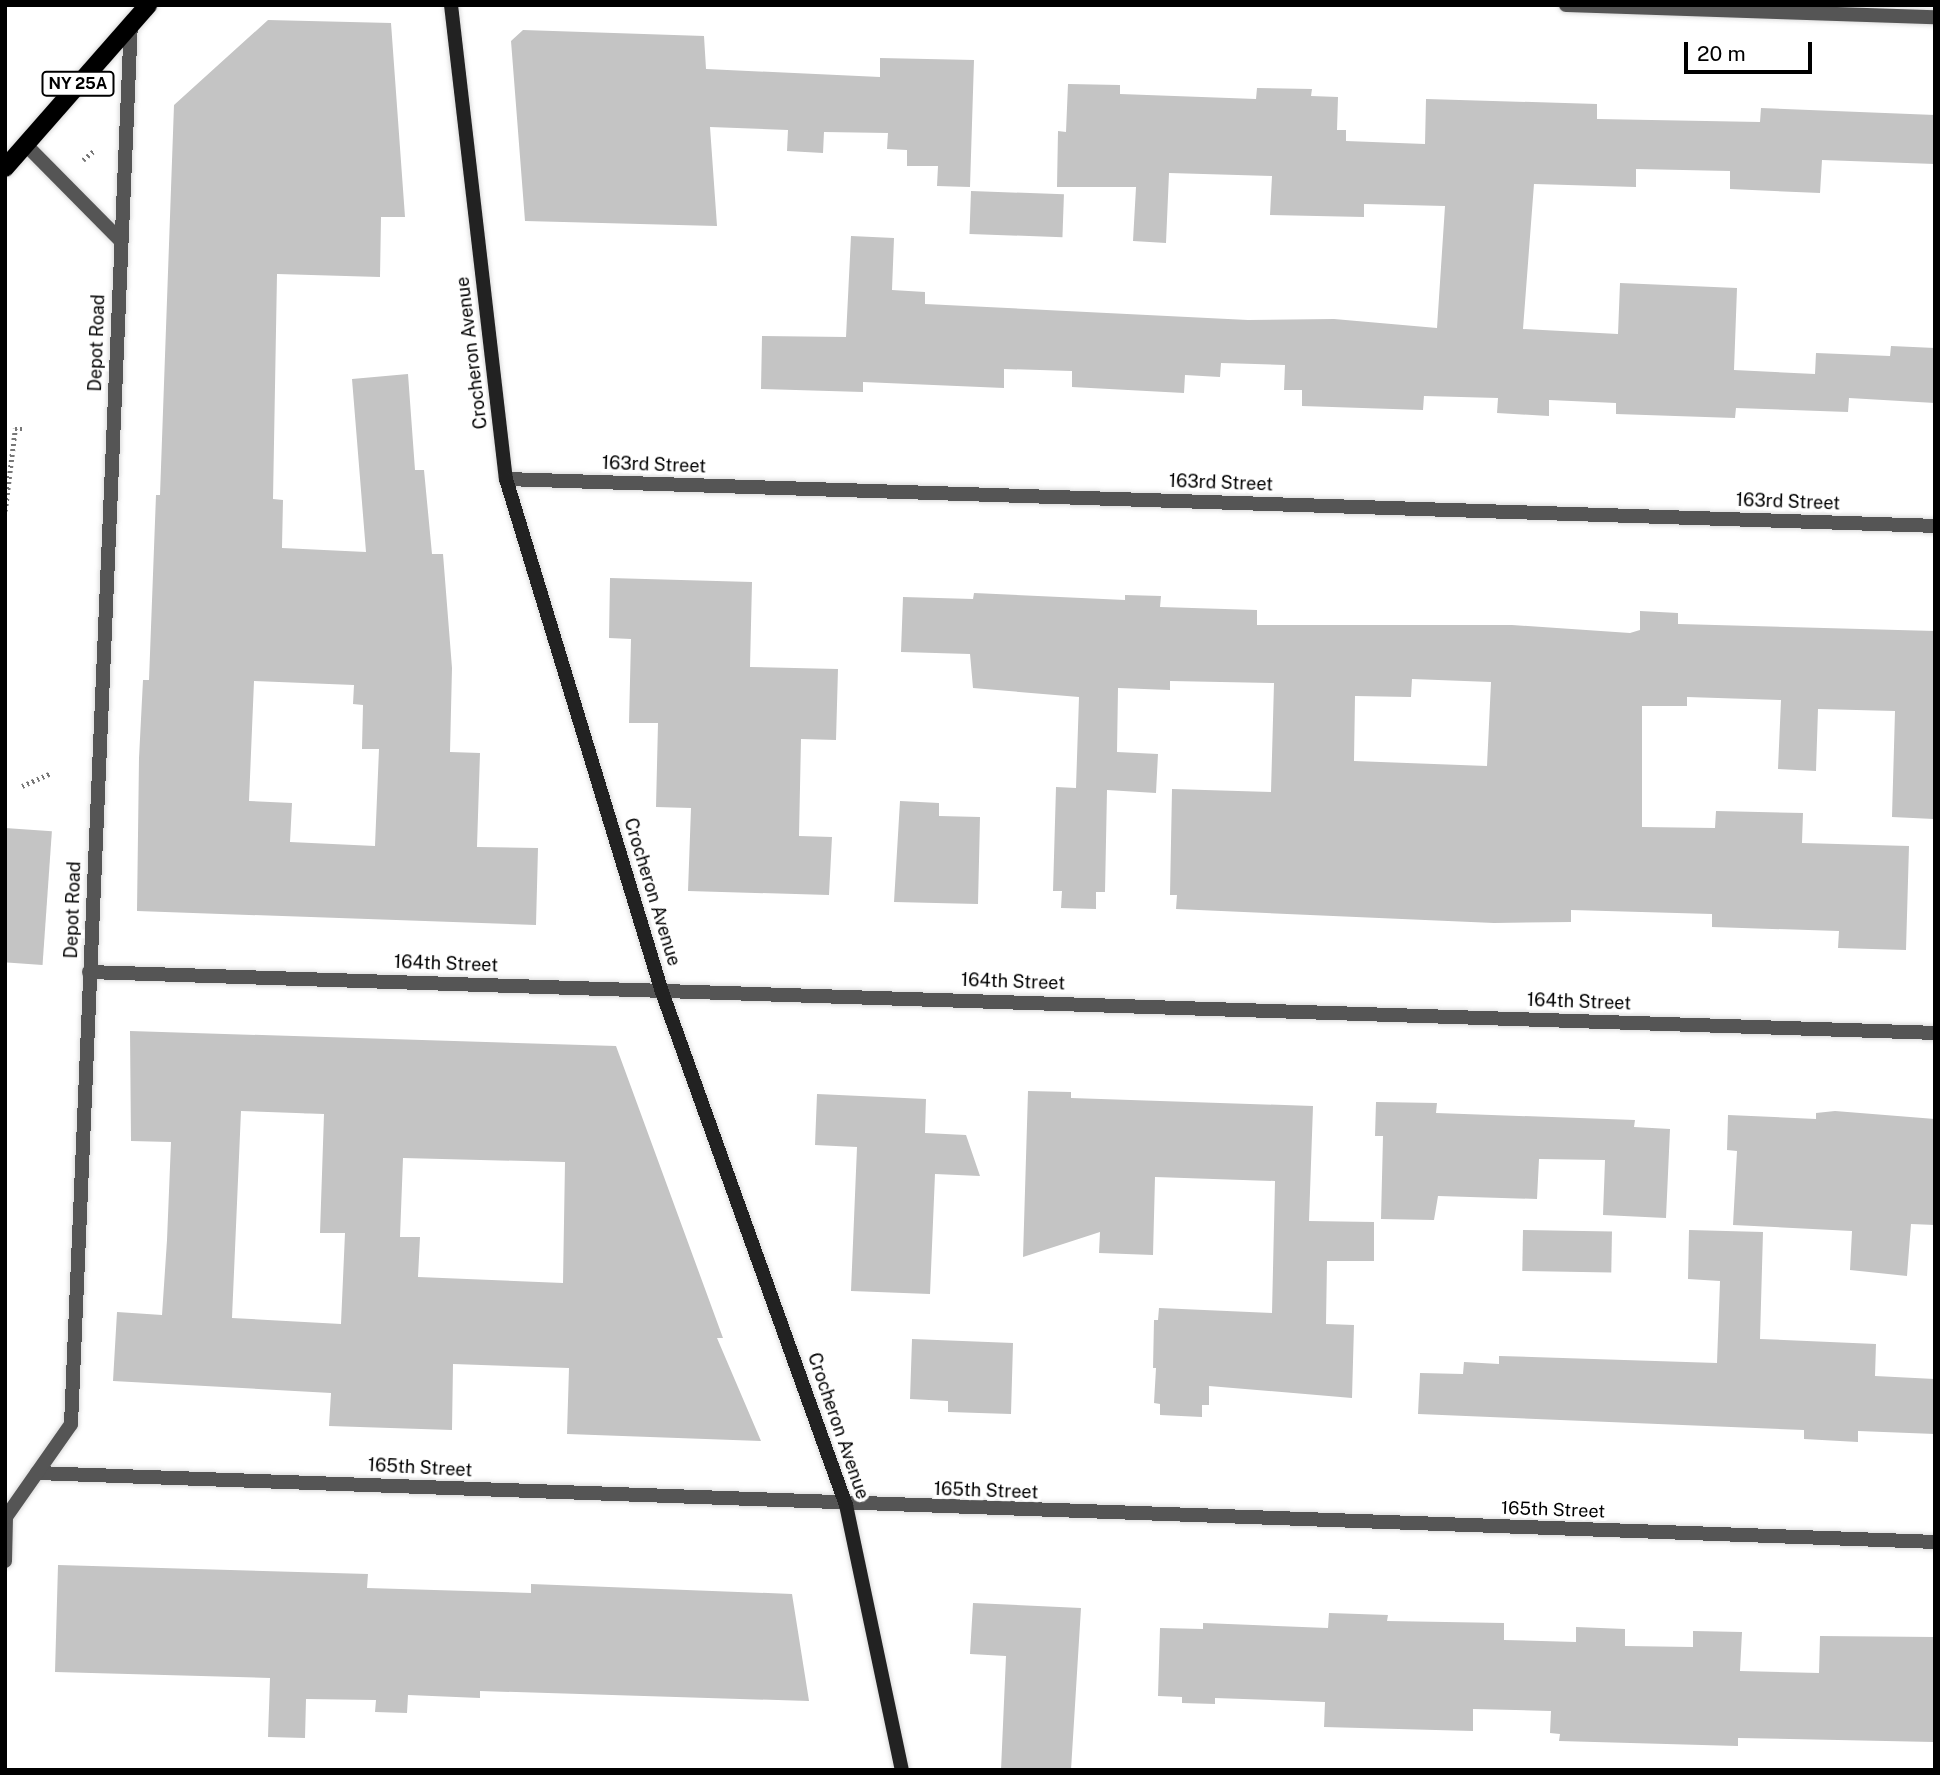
<!DOCTYPE html>
<style>
body{margin:0}
#map{position:relative;width:1940px;height:1775px;overflow:hidden;background:#fff;font-family:"Public Sans",sans-serif}
div>[style]{position:absolute}
[style*='--x']{left:calc(var(--x)*1px);top:calc(var(--y)*1px);width:calc(var(--w)*1px);rotate:calc(var(--a)*1deg)}
.building>*{inset:0;background:#c4c4c4;transform-origin:0 0}
.path>*{height:4.5px;margin-top:-2.25px;transform-origin:0;background:repeating-linear-gradient(90deg,#777 0 2px,transparent 0 5.5px)}
.roads{filter:drop-shadow(0 0 2px #dbdbdb) drop-shadow(0 0 2px #dbdbdb)}
.street>*{height:14px;margin:-7px;padding:0 7px;transform-origin:7px;border-radius:7px;background:#555}
.secondary>*{height:14px;margin:-7px;padding:0 7px;transform-origin:7px;border-radius:7px;background:#222}
.primary>*{height:18px;margin:-9px;padding:0 9px;transform-origin:9px;border-radius:9px;background:#000}
span{translate:-50% -50%;white-space:nowrap;text-align:center;line-height:1.15;-webkit-text-stroke:7px #fff;paint-order:stroke}
.shield-label span{padding:2px 5px;background:#fff;border:2px solid;border-radius:5px;-webkit-text-stroke-width:0}
.shield-label{font-size:16px;color:#000;font-weight:700}
.street-label{font-size:18px;color:#000}
.frame{position:absolute;inset:0;border:7px solid #000;pointer-events:none}
.scale{position:absolute;left:1684px;top:42px;width:128px;height:32px;box-sizing:border-box;border:4px solid #000;border-top:0;padding-left:9px;font-size:21px;line-height:24px;white-space:nowrap;color:#000;-webkit-text-stroke:5px #fff;paint-order:stroke}
</style>
<div id="map">
<div class="building">
<i style="clip-path:polygon(evenodd,268px 20px,391px 23px,405px 217px,381px 217px,380px 277px,277px 274px,273px 499px,283px 500px,282px 548px,366px 552px,352px 379px,408px 374px,415px 470px,424px 470px,432px 554px,443px 554px,452px 668px,450px 752px,480px 753px,477px 847px,538px 848px,536px 925px,137px 911px,139px 758px,143px 680px,149px 680px,156px 495px,160px 495px,174px 105px,268px 20px,254px 681px,354px 685px,353px 704px,363px 705px,362px 749px,379px 749px,375px 846px,290px 842px,292px 803px,249px 801px,254px 681px)"></i>
<i style="clip-path:polygon(523px 30px,704px 36px,706px 69px,880px 77px,880px 58px,974px 60px,970px 187px,937px 186px,938px 166px,907px 166px,907px 150px,887px 149px,888px 133px,824px 132px,823px 153px,787px 151px,788px 130px,710px 127px,717px 226px,525px 221px,511px 41px)"></i>
<i style="clip-path:polygon(1068px 84px,1120px 85px,1120px 94px,1256px 99px,1257px 88px,1312px 89px,1311px 96px,1338px 97px,1337px 130px,1346px 130px,1346px 141px,1425px 144px,1426px 99px,1597px 104px,1597px 119px,1760px 122px,1761px 108px,1935px 115px,1935px 164px,1822px 160px,1820px 193px,1730px 189px,1730px 171px,1636px 169px,1636px 187px,1534px 184px,1523px 329px,1618px 334px,1620px 283px,1737px 288px,1734px 370px,1815px 374px,1816px 353px,1890px 356px,1891px 346px,1935px 348px,1935px 403px,1849px 398px,1848px 412px,1736px 408px,1735px 418px,1616px 414px,1616px 403px,1549px 400px,1549px 416px,1497px 413px,1498px 398px,1424px 396px,1423px 410px,1302px 406px,1302px 390px,1284px 390px,1285px 365px,1221px 363px,1220px 377px,1185px 375px,1184px 393px,1072px 387px,1072px 371px,1004px 369px,1004px 388px,863px 382px,863px 392px,761px 389px,762px 336px,846px 337px,851px 236px,894px 238px,892px 290px,925px 292px,925px 304px,1248px 320px,1334px 319px,1437px 328px,1445px 206px,1364px 204px,1364px 217px,1270px 215px,1272px 176px,1169px 173px,1166px 243px,1133px 241px,1136px 187px,1057px 187px,1058px 131px,1066px 132px)"></i>
<i style="left:971px;top:191px;width:93px;height:43px;rotate:2deg"></i>
<i style="clip-path:polygon(610px 578px,752px 582px,750px 667px,838px 669px,836px 740px,801px 739px,799px 836px,832px 837px,829px 895px,688px 891px,691px 808px,656px 807px,658px 723px,629px 723px,631px 639px,609px 638px)"></i>
<i style="clip-path:polygon(evenodd,974px 593px,1125px 600px,1125px 595px,1161px 596px,1160px 607px,1257px 610px,1257px 625px,1512px 625px,1630px 633px,1640px 630px,1640px 611px,1678px 613px,1678px 624px,1935px 631px,1934px 819px,1892px 817px,1895px 711px,1818px 709px,1816px 771px,1778px 769px,1781px 700px,1687px 697px,1687px 706px,1642px 706px,1642px 827px,1715px 828px,1716px 811px,1803px 813px,1802px 843px,1909px 846px,1906px 950px,1838px 948px,1839px 931px,1712px 927px,1712px 914px,1571px 910px,1571px 922px,1494px 923px,1176px 909px,1177px 895px,1170px 895px,1172px 789px,1271px 792px,1274px 683px,1170px 681px,1170px 690px,1118px 688px,1117px 752px,1158px 754px,1156px 793px,1107px 790px,1105px 892px,1096px 892px,1096px 909px,1061px 908px,1062px 891px,1053px 891px,1056px 787px,1076px 788px,1079px 697px,973px 688px,970px 654px,901px 652px,903px 597px,973px 599px,974px 593px,1412px 679px,1491px 682px,1487px 766px,1354px 761px,1355px 696px,1411px 697px,1412px 679px)"></i>
<i style="clip-path:polygon(900px 801px,939px 803px,939px 816px,980px 817px,978px 904px,894px 902px)"></i>
<i style="left:5px;top:828px;width:47px;height:134px;rotate:4deg"></i>
<i style="clip-path:polygon(evenodd,130px 1031px,616px 1046px,723px 1338px,717px 1338px,761px 1441px,567px 1434px,569px 1368px,453px 1364px,452px 1430px,329px 1426px,331px 1393px,113px 1381px,117px 1312px,162px 1315px,167px 1240px,171px 1142px,131px 1141px,130px 1031px,241px 1111px,324px 1114px,320px 1233px,345px 1233px,341px 1324px,232px 1318px,241px 1111px,130px 1031px,403px 1158px,565px 1162px,563px 1283px,418px 1277px,420px 1237px,400px 1237px,403px 1158px)"></i>
<i style="clip-path:polygon(1028px 1091px,1071px 1092px,1071px 1098px,1313px 1106px,1309px 1221px,1374px 1222px,1374px 1261px,1327px 1261px,1326px 1324px,1354px 1325px,1352px 1398px,1209px 1386px,1209px 1405px,1202px 1405px,1202px 1417px,1160px 1415px,1160px 1404px,1154px 1403px,1156px 1368px,1153px 1368px,1154px 1320px,1158px 1320px,1159px 1308px,1272px 1313px,1275px 1181px,1155px 1177px,1153px 1255px,1099px 1253px,1100px 1232px,1023px 1257px)"></i>
<i style="clip-path:polygon(817px 1094px,926px 1099px,925px 1133px,966px 1135px,980px 1176px,935px 1174px,930px 1294px,851px 1291px,857px 1147px,815px 1145px)"></i>
<i style="clip-path:polygon(1376px 1102px,1437px 1103px,1436px 1113px,1635px 1120px,1634px 1127px,1670px 1129px,1666px 1218px,1603px 1215px,1605px 1160px,1539px 1159px,1537px 1199px,1438px 1196px,1434px 1220px,1381px 1219px,1383px 1136px,1375px 1136px)"></i>
<i style="clip-path:polygon(1835px 1111px,1935px 1119px,1935px 1225px,1911px 1224px,1907px 1276px,1850px 1270px,1852px 1231px,1733px 1225px,1737px 1151px,1727px 1150px,1728px 1115px,1816px 1119px,1816px 1113px)"></i>
<i style="left:1523px;top:1230px;width:89px;height:41px;rotate:1deg"></i>
<i style="clip-path:polygon(1689px 1230px,1763px 1232px,1760px 1339px,1876px 1344px,1875px 1376px,1935px 1379px,1935px 1434px,1858px 1431px,1858px 1442px,1804px 1439px,1804px 1430px,1418px 1414px,1420px 1373px,1463px 1374px,1464px 1362px,1499px 1364px,1499px 1356px,1717px 1363px,1720px 1281px,1688px 1279px)"></i>
<i style="clip-path:polygon(912px 1339px,1013px 1343px,1011px 1414px,948px 1412px,948px 1401px,910px 1399px)"></i>
<i style="clip-path:polygon(58px 1565px,368px 1574px,367px 1588px,531px 1593px,531px 1584px,792px 1594px,809px 1701px,480px 1691px,480px 1698px,408px 1695px,407px 1713px,375px 1712px,376px 1700px,306px 1699px,305px 1738px,268px 1737px,270px 1678px,55px 1672px)"></i>
<i style="clip-path:polygon(973px 1603px,1081px 1608px,1071px 1770px,1001px 1770px,1006px 1656px,970px 1654px)"></i>
<i style="clip-path:polygon(1329px 1613px,1388px 1615px,1387px 1621px,1504px 1623px,1504px 1640px,1576px 1642px,1576px 1627px,1625px 1629px,1625px 1646px,1693px 1647px,1693px 1631px,1742px 1632px,1740px 1671px,1819px 1673px,1820px 1636px,1935px 1637px,1934px 1742px,1738px 1738px,1738px 1746px,1559px 1741px,1560px 1734px,1550px 1733px,1551px 1711px,1473px 1709px,1473px 1731px,1324px 1727px,1325px 1702px,1215px 1698px,1215px 1704px,1182px 1703px,1182px 1697px,1158px 1696px,1160px 1628px,1203px 1629px,1203px 1623px,1328px 1628px)"></i>
</div>
<div class="path">
<i style="--x:83;--y:160;--w:16;--a:-40"></i>
<i style="--x:5;--y:511;--w:83;--a:-83"></i>
<i style="--x:15;--y:429;--w:11;--a:0"></i>
<i style="--x:22;--y:786;--w:30;--a:-24"></i>
</div>
<div class="roads">
<div class="street">
<i style="--x:1566;--y:5;--w:369;--a:1.9"></i>
<i style="--x:26;--y:145;--w:134;--a:45.3"></i>
<i style="--x:506;--y:479;--w:1430;--a:1.88"></i>
<i style="--x:89;--y:972;--w:1847;--a:1.89"></i>
<i style="--x:37;--y:1473;--w:1899;--a:2.08"></i>
<i style="--x:5;--y:1561;--w:44;--a:-88.7"></i>
<i style="--x:6;--y:1517;--w:113;--a:-55"></i>
<i style="--x:71;--y:1424;--w:1401;--a:-87.55"></i>
</div>
<div class="secondary">
<i style="--x:451;--y:5;--w:477;--a:83.4"></i>
<i style="--x:506;--y:479;--w:536;--a:73.09"></i>
<i style="--x:662;--y:992;--w:545;--a:70.27"></i>
<i style="--x:846;--y:1505;--w:271;--a:78.1"></i>
</div>
<div class="primary">
<i style="--x:5;--y:168;--w:217;--a:-48.7"></i>
</div>
</div>
<div class="shield-label">
<span style="left:78px;top:84px">NY 25A</span>
</div>
<div class="street-label">
<span style="left:97px;top:343px;rotate:-88deg">Depot Road</span>
<span style="left:472px;top:353px;rotate:-97deg">Crocheron Avenue</span>
<span style="left:654px;top:465px;rotate:2deg">163rd Street</span>
<span style="left:1221px;top:483px;rotate:2deg">163rd Street</span>
<span style="left:1788px;top:502px;rotate:2deg">163rd Street</span>
<span style="left:652px;top:892px;rotate:73deg">Crocheron Avenue</span>
<span style="left:73px;top:910px;rotate:-88deg">Depot Road</span>
<span style="left:446px;top:964px;rotate:2deg">164th Street</span>
<span style="left:1013px;top:982px;rotate:2deg">164th Street</span>
<span style="left:1579px;top:1002px;rotate:2deg">164th Street</span>
<span style="left:838px;top:1426px;rotate:71deg">Crocheron Avenue</span>
<span style="left:420px;top:1468px;rotate:3deg">165th Street</span>
<span style="left:986px;top:1491px;rotate:2deg">165th Street</span>
<span style="left:1553px;top:1510px;rotate:2deg">165th Street</span>
</div>
<div class="frame"></div>
<div class="scale">20 m</div>
</div>
